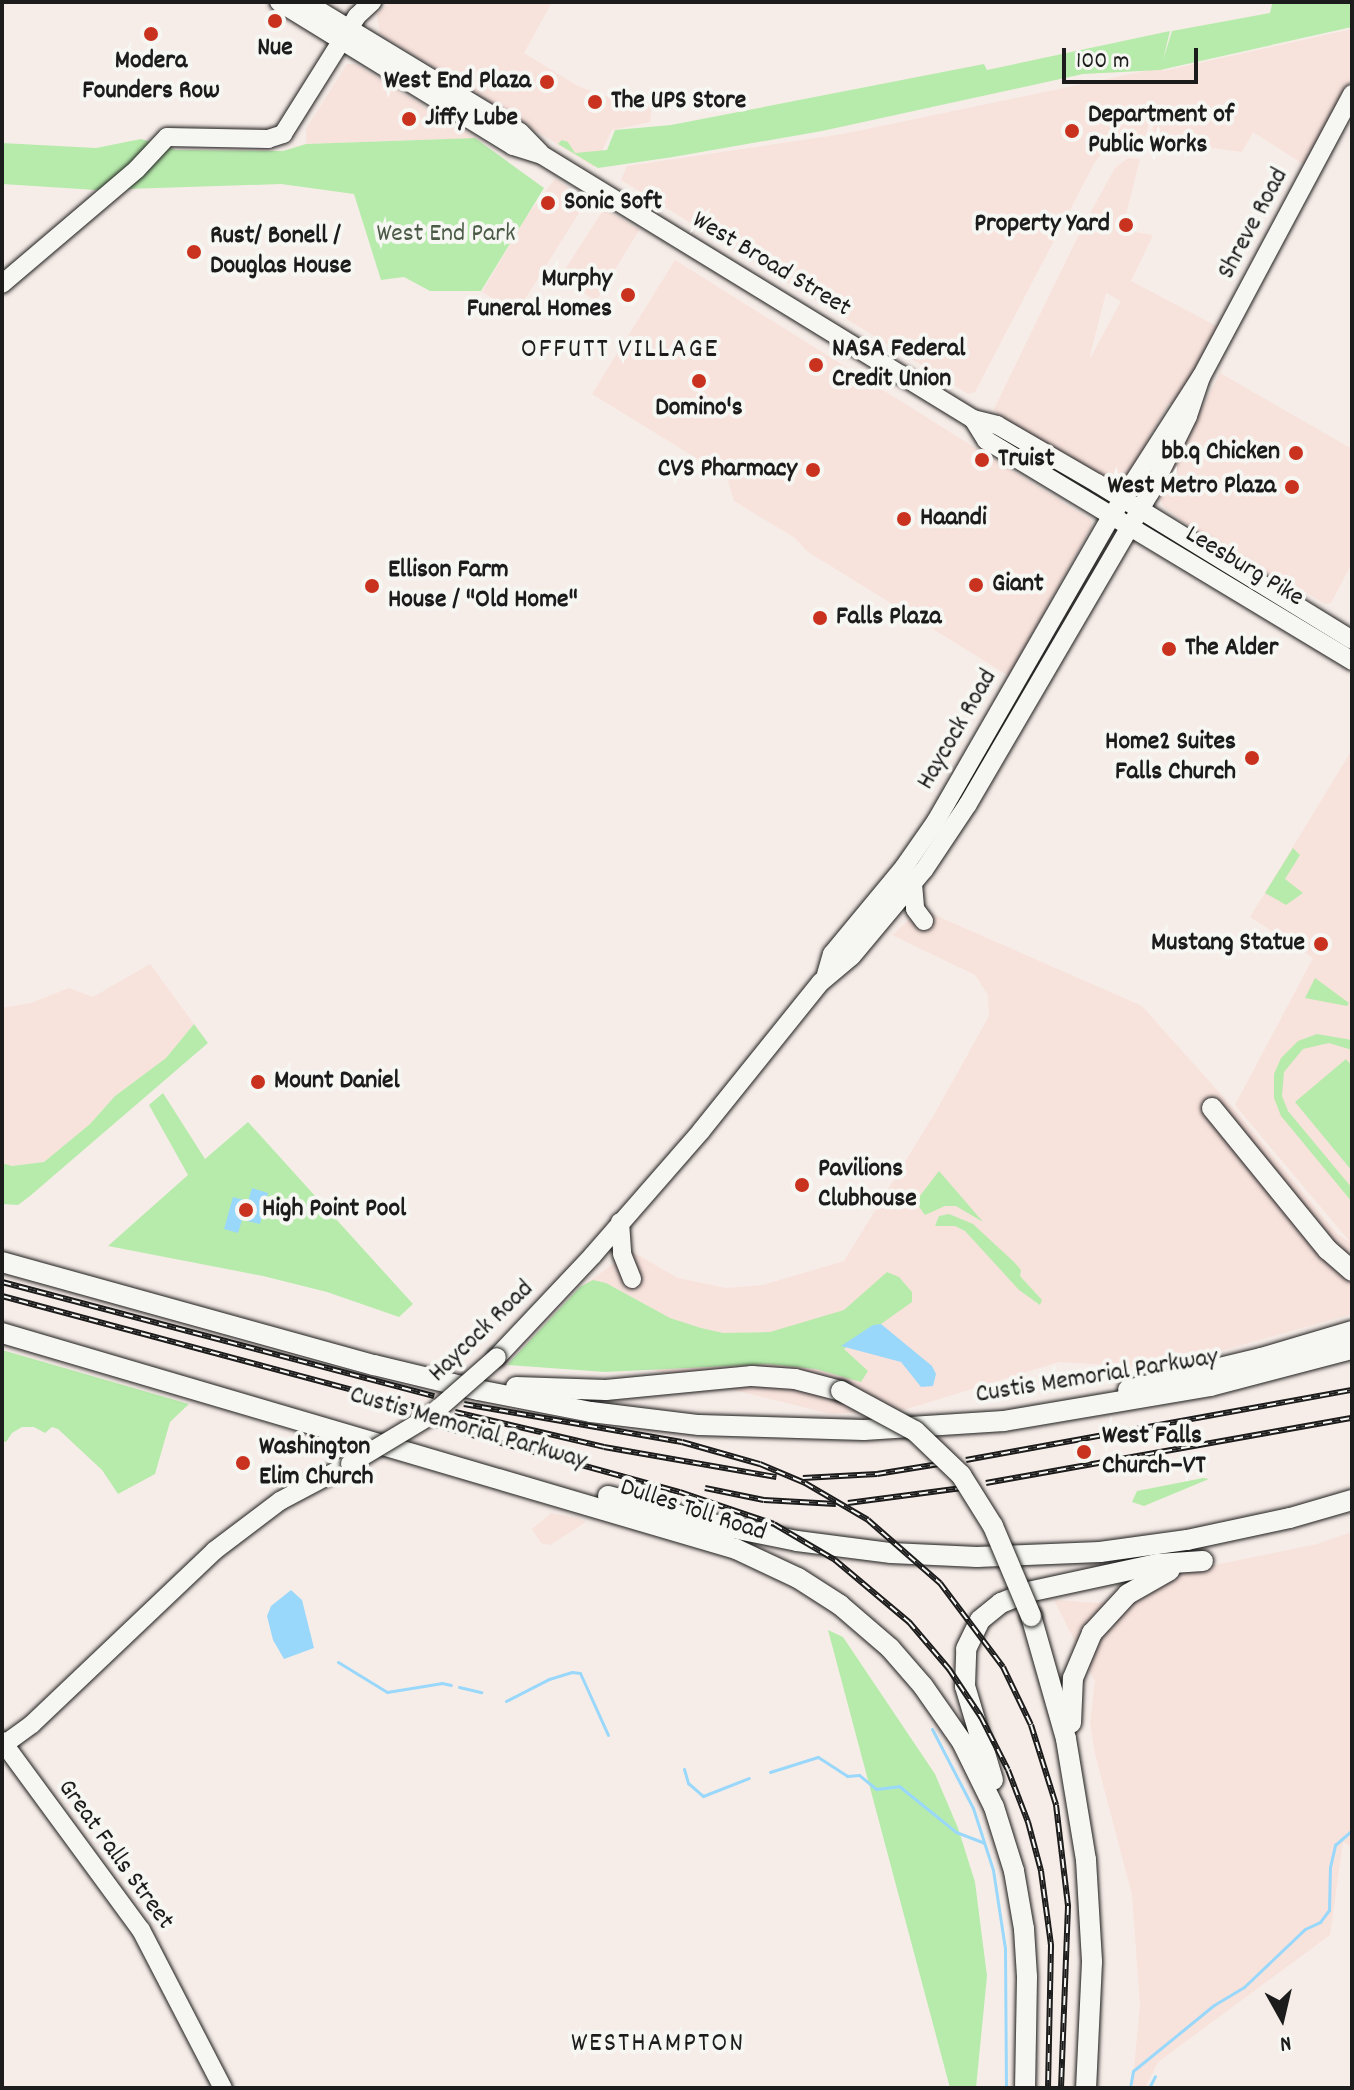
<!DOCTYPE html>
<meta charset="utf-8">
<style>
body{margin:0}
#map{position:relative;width:1354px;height:2090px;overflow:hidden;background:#f7ede8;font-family:Dekko,sans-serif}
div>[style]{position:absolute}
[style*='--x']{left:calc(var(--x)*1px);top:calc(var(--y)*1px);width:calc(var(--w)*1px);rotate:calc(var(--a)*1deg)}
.built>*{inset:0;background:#f8e2dc}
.green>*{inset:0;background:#b7ebac}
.water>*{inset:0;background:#9ad8fb}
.stream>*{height:3px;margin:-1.5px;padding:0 1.5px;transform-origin:1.5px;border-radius:1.5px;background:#9ad8fb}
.roads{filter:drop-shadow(0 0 2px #1c1c1c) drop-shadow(0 0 2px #1c1c1c)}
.major>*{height:18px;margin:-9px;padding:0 9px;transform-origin:9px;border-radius:9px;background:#f6f6f2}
.highway>*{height:20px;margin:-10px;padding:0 10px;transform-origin:10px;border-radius:10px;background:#f6f6f2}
.rail>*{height:6px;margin-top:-3px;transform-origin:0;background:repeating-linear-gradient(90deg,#f6f6f2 0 9px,#1c1c1c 0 18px);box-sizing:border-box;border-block:2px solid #1c1c1c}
.bridges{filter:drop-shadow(0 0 2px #1c1c1c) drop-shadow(0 0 2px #1c1c1c)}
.major-bridge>*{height:18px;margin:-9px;padding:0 9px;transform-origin:9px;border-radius:9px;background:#f6f6f2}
.highway-bridge>*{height:20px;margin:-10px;padding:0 10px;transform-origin:10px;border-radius:10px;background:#f6f6f2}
.dots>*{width:22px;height:22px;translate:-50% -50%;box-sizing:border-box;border:4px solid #f6f6f2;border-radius:50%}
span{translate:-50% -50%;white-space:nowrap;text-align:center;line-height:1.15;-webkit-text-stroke:8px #f6f6f2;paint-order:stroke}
.poi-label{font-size:26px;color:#1c1c1c;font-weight:700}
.right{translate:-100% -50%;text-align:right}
.left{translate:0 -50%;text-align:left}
.street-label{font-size:26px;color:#1c1c1c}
.park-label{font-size:26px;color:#4a5a47}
.neighbourhood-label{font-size:28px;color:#1c1c1c;letter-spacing:2px}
.frame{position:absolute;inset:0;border:4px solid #1c1c1c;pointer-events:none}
.north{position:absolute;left:1242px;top:1978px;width:80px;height:80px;-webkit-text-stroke:6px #f6f6f2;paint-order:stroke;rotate:172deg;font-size:22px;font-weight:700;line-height:32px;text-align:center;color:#1c1c1c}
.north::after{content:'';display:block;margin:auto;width:28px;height:36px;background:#1c1c1c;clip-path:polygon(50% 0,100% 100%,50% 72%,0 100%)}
.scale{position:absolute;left:1062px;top:48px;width:136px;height:36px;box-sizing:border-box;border:4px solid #1c1c1c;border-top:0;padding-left:10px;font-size:24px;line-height:28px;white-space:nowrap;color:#1c1c1c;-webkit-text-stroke:6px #f6f6f2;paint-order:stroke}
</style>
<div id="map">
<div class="built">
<i style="clip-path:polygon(390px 2px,552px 2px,524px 53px,576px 85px,604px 96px,653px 101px,650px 122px,612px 130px,594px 167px,380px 34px,377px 14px)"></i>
<i style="clip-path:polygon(1352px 29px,1352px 78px,1306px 166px,1253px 132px,1242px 152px,1152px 140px,1154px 107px,1145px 137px,1121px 139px,1109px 145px,1095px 162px,975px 392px,968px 394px,621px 180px,627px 166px,843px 134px,1164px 67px,1163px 71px)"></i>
<i style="clip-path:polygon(347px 64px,355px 64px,475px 138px,306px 144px,306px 129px)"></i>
<i style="clip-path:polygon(evenodd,1128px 158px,1140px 159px,1122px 230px,1153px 235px,1131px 281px,1222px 329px,1174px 405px,1169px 403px,1126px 479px,1117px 483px,1064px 456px,998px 415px,994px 409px,1083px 226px,1115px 168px,1128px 158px,1106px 293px,1121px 301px,1091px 357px,1090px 355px,1106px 293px)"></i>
<i style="clip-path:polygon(555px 179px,587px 200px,517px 312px,482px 292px,526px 217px)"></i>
<i style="clip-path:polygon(608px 211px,639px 230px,596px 301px,560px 277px,602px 212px)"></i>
<i style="clip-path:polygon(675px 260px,1091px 520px,1091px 527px,1009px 676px,808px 552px,795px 538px,734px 501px,727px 477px,592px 394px)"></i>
<i style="clip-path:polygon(1220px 373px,1352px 449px,1352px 563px,1331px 603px,1325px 604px,1283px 578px,1281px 582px,1203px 537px,1164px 507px,1158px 494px)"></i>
<i style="clip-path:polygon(1352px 750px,1352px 1314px,1159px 1368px,1059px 1362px,907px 1409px,831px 1414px,644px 1368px,556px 1363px,528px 1342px,580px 1288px,631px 1251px,678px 1278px,726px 1288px,763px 1285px,844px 1261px,935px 1113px,989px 1016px,988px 995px,975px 975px,892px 935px,921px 909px,1142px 1006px,1234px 1109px,1337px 1234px,1351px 1243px,1235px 1105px,1313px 958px,1250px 917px)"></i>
<i style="clip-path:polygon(150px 964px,194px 1024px,166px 1058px,115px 1096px,90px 1124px,44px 1162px,12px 1166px,2px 1163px,2px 1008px,31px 1003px,69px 988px,93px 997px)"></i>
<i style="clip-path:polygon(551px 1513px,577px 1518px,586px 1522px,550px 1545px,541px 1543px,532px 1529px)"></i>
<i style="clip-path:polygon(1352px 1532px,1352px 1847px,1343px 1842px,1330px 1935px,1158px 2062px,1145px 2088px,1132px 2088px,1140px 2006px,1132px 1895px,1095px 1754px,1090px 1722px,1095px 1681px,1054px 1600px,1098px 1603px,1155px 1588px,1186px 1571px,1317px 1544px)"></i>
</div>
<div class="green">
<i style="clip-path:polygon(1281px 2px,1352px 2px,1352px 27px,1160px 70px,1083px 74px,822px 131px,673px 157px,598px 168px,558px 144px,562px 140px,568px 142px,575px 153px,607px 150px,615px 130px,671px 125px,984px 64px,987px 70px,1170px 31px,1163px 60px,1172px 31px,1270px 13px,1272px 4px)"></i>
<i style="clip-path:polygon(475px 138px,544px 188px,481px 291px,430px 291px,404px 277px,381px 280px,354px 194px,281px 184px,96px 190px,2px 184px,2px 143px,96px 148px,141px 139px,176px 150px,283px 151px,306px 144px)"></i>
<i style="clip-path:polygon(1293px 848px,1300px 855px,1285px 879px,1303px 893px,1286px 905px,1265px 893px)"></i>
<i style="clip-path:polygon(1315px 978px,1349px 1003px,1347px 1006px,1305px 998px)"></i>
<i style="clip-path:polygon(194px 1024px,208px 1043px,30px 1196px,18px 1205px,2px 1204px,2px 1163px,12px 1166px,44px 1162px,90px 1124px,115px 1096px,166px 1058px)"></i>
<i style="clip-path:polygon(1317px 1034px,1352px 1040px,1352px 1050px,1329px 1043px,1303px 1049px,1284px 1072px,1282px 1096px,1288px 1111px,1352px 1188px,1352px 1202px,1281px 1116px,1274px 1098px,1274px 1074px,1281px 1058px,1298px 1041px)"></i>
<i style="clip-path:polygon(1346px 1059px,1352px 1066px,1352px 1171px,1295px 1102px)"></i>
<i style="clip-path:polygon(163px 1093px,205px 1159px,248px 1122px,413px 1304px,399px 1317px,327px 1292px,263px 1276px,108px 1246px,188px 1175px,149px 1105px)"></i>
<i style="clip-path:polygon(939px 1171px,959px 1194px,983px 1222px,956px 1206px,945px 1206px,925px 1215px,917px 1204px,919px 1197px)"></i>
<i style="clip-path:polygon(949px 1214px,973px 1224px,1014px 1262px,1021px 1270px,1020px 1276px,1042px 1300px,1040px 1305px,1019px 1290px,965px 1231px,955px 1226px,935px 1226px,939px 1216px)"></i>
<i style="clip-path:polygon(887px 1272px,899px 1277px,912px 1292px,912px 1302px,881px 1324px,869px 1328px,844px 1349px,868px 1371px,861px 1382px,816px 1369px,767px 1364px,605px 1372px,507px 1365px,580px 1287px,593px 1280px,606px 1283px,670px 1318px,701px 1328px,723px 1333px,770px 1332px,844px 1310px)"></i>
<i style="clip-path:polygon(2px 1350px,189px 1404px,170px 1422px,155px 1474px,118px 1494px,102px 1470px,58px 1429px,52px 1427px,45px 1433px,34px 1427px,22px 1427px,12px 1433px,6px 1442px,2px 1441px)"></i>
<i style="clip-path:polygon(1203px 1478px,1209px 1479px,1144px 1506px,1132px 1502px,1137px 1491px)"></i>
<i style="clip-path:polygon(828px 1630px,843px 1637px,935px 1774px,958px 1828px,975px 1882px,987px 1976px,976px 2088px,950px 2088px)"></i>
</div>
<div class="water">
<i style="clip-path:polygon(252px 1188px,268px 1193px,260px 1224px,242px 1220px,238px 1233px,224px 1229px,233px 1197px,248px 1201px)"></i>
<i style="clip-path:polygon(881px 1324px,932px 1366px,936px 1374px,933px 1386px,921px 1387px,901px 1362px,841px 1346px,873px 1325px)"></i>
<i style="clip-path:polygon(291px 1590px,302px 1600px,314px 1648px,284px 1659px,273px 1640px,267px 1616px,271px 1606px)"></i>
</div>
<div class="stream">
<i style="--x:338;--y:1662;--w:57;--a:31.5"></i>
<i style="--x:387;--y:1692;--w:56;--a:-9.3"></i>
<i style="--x:442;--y:1683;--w:9;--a:13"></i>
<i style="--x:459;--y:1687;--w:23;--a:13"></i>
<i style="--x:506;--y:1701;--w:48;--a:-27.1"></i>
<i style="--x:549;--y:1679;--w:24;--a:-17"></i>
<i style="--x:572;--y:1672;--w:8;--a:7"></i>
<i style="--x:580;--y:1673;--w:68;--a:65.7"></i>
<i style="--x:932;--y:1729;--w:89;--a:62.6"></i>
<i style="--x:973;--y:1808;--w:65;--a:72.1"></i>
<i style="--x:993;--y:1870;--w:79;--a:81.3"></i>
<i style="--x:1005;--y:1948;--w:140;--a:89.6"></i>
<i style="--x:684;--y:1769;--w:15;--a:74"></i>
<i style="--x:688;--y:1783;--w:20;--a:41"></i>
<i style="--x:703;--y:1796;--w:49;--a:-21.4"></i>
<i style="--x:770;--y:1772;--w:50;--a:-17.4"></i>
<i style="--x:818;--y:1757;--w:35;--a:33"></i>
<i style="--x:847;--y:1776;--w:12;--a:-5"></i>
<i style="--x:859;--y:1775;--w:22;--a:39"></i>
<i style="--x:876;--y:1789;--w:23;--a:-7"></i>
<i style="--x:899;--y:1786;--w:73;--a:38.9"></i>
<i style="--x:956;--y:1832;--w:30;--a:21"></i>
<i style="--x:1130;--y:2088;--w:17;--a:-80"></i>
<i style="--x:1133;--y:2071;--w:104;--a:-39.2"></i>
<i style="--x:1214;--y:2005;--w:35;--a:-31"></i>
<i style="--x:1244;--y:1987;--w:84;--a:-43.6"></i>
<i style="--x:1305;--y:1929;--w:17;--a:-25"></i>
<i style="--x:1320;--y:1922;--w:15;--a:-53"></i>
<i style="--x:1329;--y:1910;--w:43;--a:-88.7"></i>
<i style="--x:1330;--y:1867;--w:23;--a:-77"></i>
<i style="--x:1335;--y:1845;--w:23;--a:-41"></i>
<i style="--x:1149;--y:2088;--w:13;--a:-63"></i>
</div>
<div class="roads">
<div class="major">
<i style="--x:279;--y:2;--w:275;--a:31.6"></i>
<i style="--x:513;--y:146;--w:30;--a:17"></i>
<i style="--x:542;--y:155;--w:505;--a:31.49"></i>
<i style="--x:973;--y:419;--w:25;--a:14"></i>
<i style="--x:997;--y:425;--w:116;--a:30.1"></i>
<i style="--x:1097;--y:483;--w:299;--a:31.6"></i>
<i style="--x:305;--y:2;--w:251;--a:31.2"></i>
<i style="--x:520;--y:132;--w:29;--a:46"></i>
<i style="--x:2;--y:284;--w:177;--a:-40.4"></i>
<i style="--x:137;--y:169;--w:44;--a:-46.8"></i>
<i style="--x:167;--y:137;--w:101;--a:1.1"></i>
<i style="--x:268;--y:139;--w:16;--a:-18"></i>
<i style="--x:283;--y:134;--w:139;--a:-57.9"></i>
<i style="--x:357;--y:16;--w:21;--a:-43"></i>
<i style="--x:973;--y:419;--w:25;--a:58"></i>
<i style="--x:986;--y:440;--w:428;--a:31.1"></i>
<i style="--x:913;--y:884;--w:25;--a:85"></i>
<i style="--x:915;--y:909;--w:15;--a:53"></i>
<i style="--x:825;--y:978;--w:25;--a:-74"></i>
<i style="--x:832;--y:954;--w:113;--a:-50.4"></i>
<i style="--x:904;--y:867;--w:56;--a:-55.2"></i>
<i style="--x:936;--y:821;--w:351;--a:-60.1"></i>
<i style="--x:1111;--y:517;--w:166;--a:-57.3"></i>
<i style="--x:1201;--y:377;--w:321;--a:-61.9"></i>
<i style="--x:620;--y:1222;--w:32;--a:86"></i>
<i style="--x:622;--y:1254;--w:27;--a:68"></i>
<i style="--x:497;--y:1357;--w:140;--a:-46.7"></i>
<i style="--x:593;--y:1255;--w:164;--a:-48.9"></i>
<i style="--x:701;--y:1131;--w:191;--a:-51.2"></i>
<i style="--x:821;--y:982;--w:40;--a:-40"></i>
<i style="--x:852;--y:956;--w:112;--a:-50.1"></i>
<i style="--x:924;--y:870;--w:79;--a:-56.3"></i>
<i style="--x:968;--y:804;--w:360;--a:-59.7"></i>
<i style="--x:1150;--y:493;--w:86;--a:-63.7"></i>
<i style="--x:1188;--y:416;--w:41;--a:-71.6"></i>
<i style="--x:2;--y:1741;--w:235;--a:53.7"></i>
<i style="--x:141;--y:1930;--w:178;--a:62.6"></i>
<i style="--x:2;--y:1746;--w:37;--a:-36"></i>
<i style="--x:32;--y:1724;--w:251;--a:-43.5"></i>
<i style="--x:214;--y:1551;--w:83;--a:-37.1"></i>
<i style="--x:280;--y:1501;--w:79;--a:-27.9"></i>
</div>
<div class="highway">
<i style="--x:1212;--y:1108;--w:183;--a:50.8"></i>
<i style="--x:1328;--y:1250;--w:32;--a:41"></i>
<i style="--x:2;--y:1262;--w:386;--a:15.5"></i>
<i style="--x:374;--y:1365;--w:107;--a:13.5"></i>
<i style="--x:478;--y:1390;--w:115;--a:11"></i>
<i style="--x:591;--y:1412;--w:109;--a:6.9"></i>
<i style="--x:699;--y:1425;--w:165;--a:1.7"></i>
<i style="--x:864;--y:1430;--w:140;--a:-3.7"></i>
<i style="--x:1004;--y:1421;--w:209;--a:-9.6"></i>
<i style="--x:1210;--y:1386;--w:147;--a:-14.6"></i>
<i style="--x:2;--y:1333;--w:765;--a:16.4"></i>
<i style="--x:736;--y:1549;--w:68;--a:25.1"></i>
<i style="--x:798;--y:1578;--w:50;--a:32.7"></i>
<i style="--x:840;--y:1605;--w:66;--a:40.7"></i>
<i style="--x:890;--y:1648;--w:50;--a:49"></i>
<i style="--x:923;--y:1686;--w:68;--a:55.1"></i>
<i style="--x:962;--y:1742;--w:72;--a:63.8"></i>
<i style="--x:994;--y:1807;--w:67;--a:72.6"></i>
<i style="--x:1014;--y:1871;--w:59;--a:80.2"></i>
<i style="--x:1024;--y:1929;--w:48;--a:86.4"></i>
<i style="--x:1027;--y:1977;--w:111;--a:91"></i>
<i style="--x:516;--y:1387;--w:90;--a:1.9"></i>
<i style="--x:606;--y:1390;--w:147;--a:-5.5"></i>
<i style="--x:752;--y:1376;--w:43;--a:4"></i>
<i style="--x:795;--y:1379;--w:48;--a:14.6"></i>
<i style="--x:1128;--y:1390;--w:137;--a:-13.5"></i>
<i style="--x:1261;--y:1358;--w:95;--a:-16.5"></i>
<i style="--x:608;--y:1496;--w:104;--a:15.1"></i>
<i style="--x:708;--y:1523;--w:91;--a:11.4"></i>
<i style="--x:797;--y:1541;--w:95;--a:7.3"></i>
<i style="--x:891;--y:1553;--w:86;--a:2.7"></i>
<i style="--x:977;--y:1557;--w:123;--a:-2.3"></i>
<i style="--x:1100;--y:1552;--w:88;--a:-7.9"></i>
<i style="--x:1187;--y:1540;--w:105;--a:-12.1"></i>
<i style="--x:1290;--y:1518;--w:65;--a:-16.2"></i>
<i style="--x:1031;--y:1616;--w:128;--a:74.1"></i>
<i style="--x:1066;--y:1739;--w:123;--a:80.6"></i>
<i style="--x:1086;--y:1860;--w:102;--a:86.6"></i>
<i style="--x:1092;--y:1962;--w:126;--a:92.7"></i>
<i style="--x:1071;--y:1723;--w:45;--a:-87.5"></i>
<i style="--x:1073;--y:1678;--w:49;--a:-67.1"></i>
<i style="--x:1092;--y:1633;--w:53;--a:-47.3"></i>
<i style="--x:1128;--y:1594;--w:48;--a:-29.7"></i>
<i style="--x:993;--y:1780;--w:98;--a:-106.6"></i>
<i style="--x:965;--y:1686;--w:37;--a:-88"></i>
<i style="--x:966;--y:1649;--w:32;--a:-64"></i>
<i style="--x:980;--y:1620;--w:27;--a:-39"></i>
<i style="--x:1001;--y:1603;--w:29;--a:-22"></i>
<i style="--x:1028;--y:1592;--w:133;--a:-12.2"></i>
<i style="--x:1158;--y:1564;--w:45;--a:-3.8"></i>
</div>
</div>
<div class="rail">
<i style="--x:2;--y:1282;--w:447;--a:14.8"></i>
<i style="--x:2;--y:1296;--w:432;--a:15"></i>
<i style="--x:464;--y:1404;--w:221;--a:9.9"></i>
<i style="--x:682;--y:1442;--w:81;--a:15.8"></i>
<i style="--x:760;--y:1464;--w:49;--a:22.9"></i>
<i style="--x:805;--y:1483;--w:73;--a:30.4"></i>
<i style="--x:868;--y:1520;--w:96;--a:41.2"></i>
<i style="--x:940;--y:1583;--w:105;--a:53.1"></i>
<i style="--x:1003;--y:1667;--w:64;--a:64.2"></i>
<i style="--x:1031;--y:1725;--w:84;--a:72.6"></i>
<i style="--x:1056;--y:1805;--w:102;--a:83.2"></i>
<i style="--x:1068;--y:1906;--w:182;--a:92.2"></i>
<i style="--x:455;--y:1412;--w:153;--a:13.2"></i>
<i style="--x:604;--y:1447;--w:175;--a:9.9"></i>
<i style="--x:436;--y:1425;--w:253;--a:15.4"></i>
<i style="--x:680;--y:1492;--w:99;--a:18.8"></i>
<i style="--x:774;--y:1524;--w:71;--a:30.5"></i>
<i style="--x:835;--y:1560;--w:97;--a:40"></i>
<i style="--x:909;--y:1622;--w:62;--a:49.6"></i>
<i style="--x:949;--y:1669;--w:58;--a:56.3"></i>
<i style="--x:981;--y:1717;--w:59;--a:63"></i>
<i style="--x:1008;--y:1770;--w:56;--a:69"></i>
<i style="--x:1028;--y:1822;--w:51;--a:75.1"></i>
<i style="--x:1041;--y:1871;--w:75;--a:82.3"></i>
<i style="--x:1051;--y:1945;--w:143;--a:91.2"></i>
<i style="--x:966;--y:1460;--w:392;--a:-10.3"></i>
<i style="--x:803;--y:1478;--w:74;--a:-3.1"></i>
<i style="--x:877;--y:1474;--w:69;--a:-9.2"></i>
<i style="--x:986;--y:1483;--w:372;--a:-10.1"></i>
<i style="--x:705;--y:1488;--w:60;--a:11.5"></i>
<i style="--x:764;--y:1500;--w:72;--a:3.2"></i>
<i style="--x:848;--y:1503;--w:115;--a:-7.5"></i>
</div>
<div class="bridges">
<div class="major-bridge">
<i style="--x:350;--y:1464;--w:93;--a:-31"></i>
<i style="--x:430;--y:1416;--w:89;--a:-41.4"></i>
</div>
<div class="highway-bridge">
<i style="--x:841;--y:1391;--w:84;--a:28.4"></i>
<i style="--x:915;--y:1431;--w:64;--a:43.7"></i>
<i style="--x:961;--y:1475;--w:60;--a:57.9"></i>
<i style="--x:993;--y:1526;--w:98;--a:67.1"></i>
</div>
</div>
<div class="dots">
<i style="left:275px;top:21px;background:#c8321e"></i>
<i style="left:151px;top:34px;background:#c8321e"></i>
<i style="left:547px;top:82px;background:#c8321e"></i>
<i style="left:595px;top:102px;background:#c8321e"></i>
<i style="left:409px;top:119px;background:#c8321e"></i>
<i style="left:1072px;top:131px;background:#c8321e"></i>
<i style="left:548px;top:203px;background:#c8321e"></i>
<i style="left:1126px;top:225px;background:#c8321e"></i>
<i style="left:194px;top:252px;background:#c8321e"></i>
<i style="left:628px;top:295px;background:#c8321e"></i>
<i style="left:816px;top:365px;background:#c8321e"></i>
<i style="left:699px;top:381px;background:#c8321e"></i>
<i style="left:1296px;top:453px;background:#c8321e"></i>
<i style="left:982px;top:460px;background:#c8321e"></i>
<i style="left:813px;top:470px;background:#c8321e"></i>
<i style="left:1292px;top:487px;background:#c8321e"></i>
<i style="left:904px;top:519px;background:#c8321e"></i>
<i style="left:976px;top:585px;background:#c8321e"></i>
<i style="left:372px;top:586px;background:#c8321e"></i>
<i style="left:820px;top:618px;background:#c8321e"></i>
<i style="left:1169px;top:649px;background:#c8321e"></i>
<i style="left:1252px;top:758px;background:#c8321e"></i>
<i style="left:1321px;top:944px;background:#c8321e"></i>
<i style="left:258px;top:1082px;background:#c8321e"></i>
<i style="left:802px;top:1185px;background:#c8321e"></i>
<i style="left:246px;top:1210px;background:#c8321e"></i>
<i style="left:1084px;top:1452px;background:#c8321e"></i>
<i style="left:243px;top:1463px;background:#c8321e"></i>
</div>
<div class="poi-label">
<span style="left:275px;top:49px">Nue</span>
<span style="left:151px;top:77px">Modera<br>Founders Row</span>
<span class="right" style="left:531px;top:82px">West End Plaza</span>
<span class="left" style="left:611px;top:102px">The UPS Store</span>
<span class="left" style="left:1088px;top:131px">Department of<br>Public Works</span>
<span class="left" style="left:425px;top:119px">Jiffy Lube</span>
<span class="left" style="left:564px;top:203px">Sonic Soft</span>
<span class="right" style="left:1110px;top:225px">Property Yard</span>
<span class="left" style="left:210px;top:252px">Rust/ Bonell /<br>Douglas House</span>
<span class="right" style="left:612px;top:295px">Murphy<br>Funeral Homes</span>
<span class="left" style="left:832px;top:365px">NASA Federal<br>Credit Union</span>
<span style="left:699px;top:409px">Domino's</span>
<span class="right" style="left:1280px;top:453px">bb.q Chicken</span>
<span class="left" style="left:998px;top:460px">Truist</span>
<span class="right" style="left:797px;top:470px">CVS Pharmacy</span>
<span class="right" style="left:1276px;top:487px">West Metro Plaza</span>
<span class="left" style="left:920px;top:519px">Haandi</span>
<span class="left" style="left:388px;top:586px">Ellison Farm<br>House / "Old Home"</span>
<span class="left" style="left:992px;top:585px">Giant</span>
<span class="left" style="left:836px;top:618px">Falls Plaza</span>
<span class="left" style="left:1185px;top:649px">The Alder</span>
<span class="right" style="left:1236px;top:758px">Home2 Suites<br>Falls Church</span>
<span class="right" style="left:1305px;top:944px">Mustang Statue</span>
<span class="left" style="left:274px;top:1082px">Mount Daniel</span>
<span class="left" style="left:818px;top:1185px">Pavilions<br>Clubhouse</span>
<span class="left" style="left:262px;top:1210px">High Point Pool</span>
<span class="left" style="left:1102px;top:1452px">West Falls<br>Church–VT</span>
<span class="left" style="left:259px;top:1463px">Washington<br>Elim Church</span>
</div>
<div class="street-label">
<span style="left:1254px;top:224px;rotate:-62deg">Shreve Road</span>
<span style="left:771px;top:265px;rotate:31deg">West Broad Street</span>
<span style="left:1244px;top:567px;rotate:31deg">Leesburg Pike</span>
<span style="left:958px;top:730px;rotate:-60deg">Haycock Road</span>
<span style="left:482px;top:1332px;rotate:-44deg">Haycock Road</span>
<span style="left:1097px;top:1377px;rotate:-9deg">Custis Memorial Parkway</span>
<span style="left:468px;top:1429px;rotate:16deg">Custis Memorial Parkway</span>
<span style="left:693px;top:1511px;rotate:18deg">Dulles Toll Road</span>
<span style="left:115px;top:1855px;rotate:54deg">Great Falls Street</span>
</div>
<div class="park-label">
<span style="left:446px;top:235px">West End Park</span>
</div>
<div class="neighbourhood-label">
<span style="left:620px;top:351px">OFFUTT VILLAGE</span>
<span style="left:658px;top:2045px">WESTHAMPTON</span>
</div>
<div class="frame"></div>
<div class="north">N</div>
<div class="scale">100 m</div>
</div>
